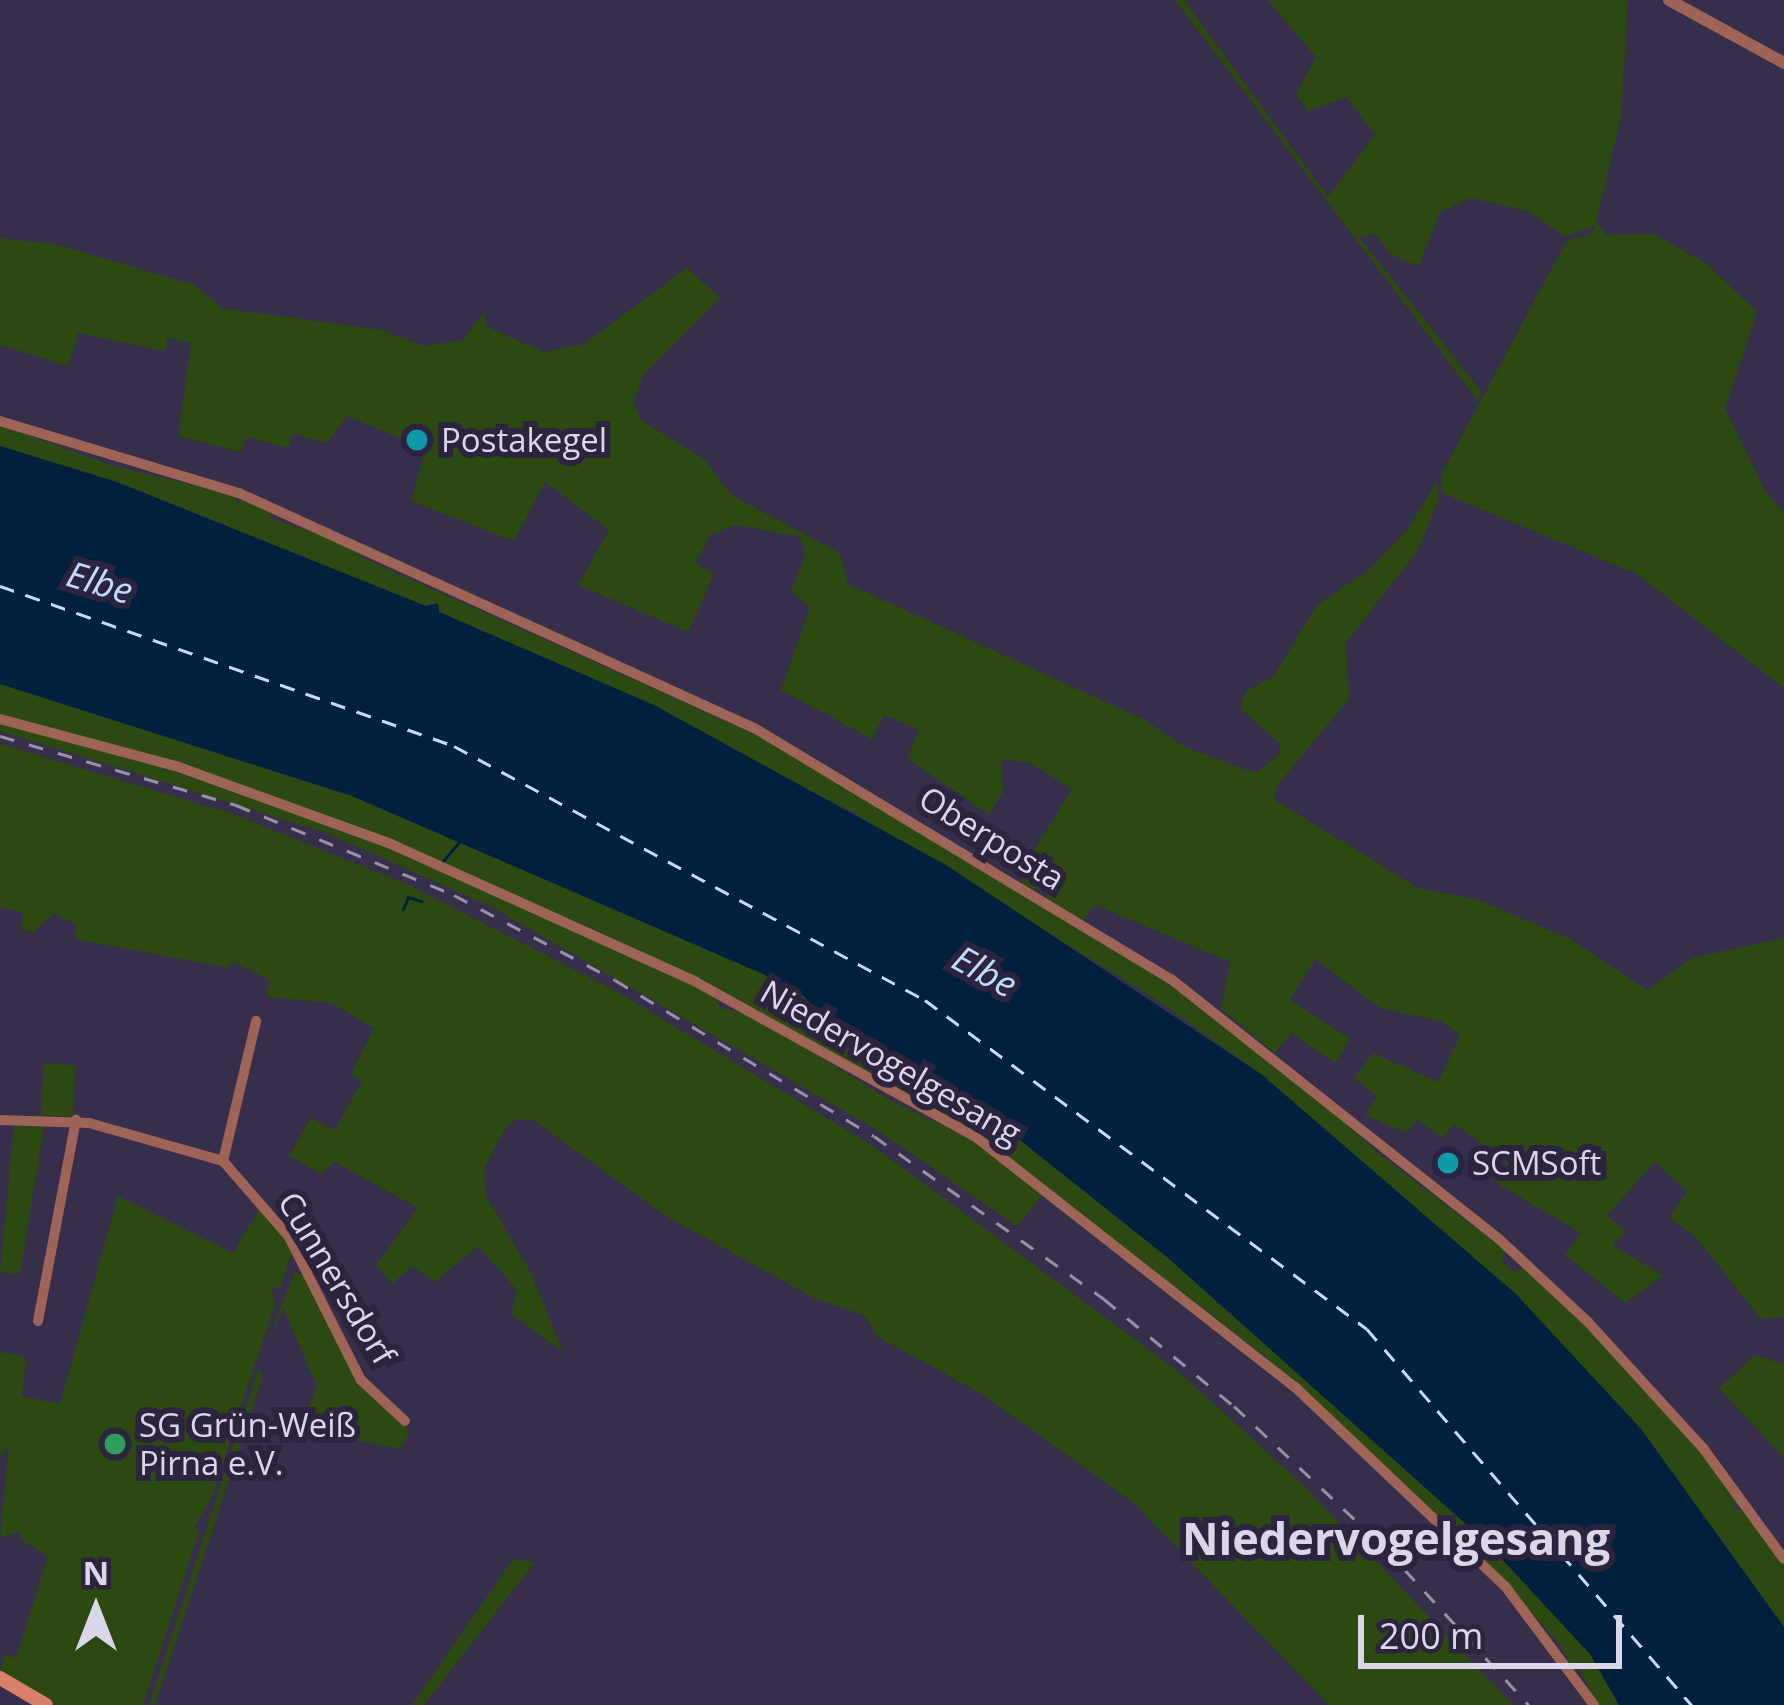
<!DOCTYPE html>
<meta charset="utf-8">
<style>
body{margin:0}
#map{position:relative;width:1784px;height:1705px;overflow:hidden;background:#362e4a;font-family:"Open Sans",sans-serif}
div>[style]{position:absolute}
[style*='--x']{left:calc(var(--x)*1px);top:calc(var(--y)*1px);width:calc(var(--w)*1px);rotate:calc(var(--a)*1deg)}
.green>*{inset:0;background:#2b4911;transform-origin:0 0}
.water>*{inset:0;background:#00213d}
.stream>*{height:3px;margin:-1.5px;padding:0 1.5px;transform-origin:1.5px;border-radius:1.5px;background:#00213d}
.ferry>*{height:3px;margin-top:-1.5px;transform-origin:0;background:repeating-linear-gradient(90deg,#bddefe 0 15px,transparent 0 27px)}
.minor>*{height:10px;margin:-5px;padding:0 5px;transform-origin:5px;border-radius:5px;background:#9d6457}
.tertiary>*{height:12px;margin:-6px;padding:0 6px;transform-origin:6px;border-radius:6px;background:#9d6457}
.secondary>*{height:14px;margin:-7px;padding:0 7px;transform-origin:7px;border-radius:7px;background:#d87e69}
.rail>*{height:3px;margin-top:-1.5px;transform-origin:0;background:repeating-linear-gradient(90deg,#9791a7 0 15px,transparent 0 30px)}
.dots>*{width:33px;height:33px;translate:-50% -50%;box-sizing:border-box;border:6px solid #2c243f;border-radius:50%}
span{translate:-50% -50%;white-space:nowrap;text-align:center;line-height:1.15;-webkit-text-stroke:12px #2c243f;paint-order:stroke}
.poi-label{font-size:33px;color:#dbd6e8}
.left{translate:0 -50%;text-align:left}
.street-label{font-size:33px;color:#dbd6e8}
.water-label{font-size:36px;color:#bddefe;font-style:italic}
.district-label{font-size:45px;color:#dbd6e8;font-weight:700}
.north{position:absolute;left:36px;top:1549px;width:120px;height:120px;-webkit-text-stroke:9px #2c243f;paint-order:stroke;rotate:0deg;font-size:33px;font-weight:700;line-height:48px;text-align:center;color:#dbd6e8}
.north::after{content:'';display:block;margin:auto;width:42px;height:54px;background:#dbd6e8;clip-path:polygon(50% 0,100% 100%,50% 72%,0 100%)}
.scale{position:absolute;left:1358px;top:1615px;width:264px;height:54px;box-sizing:border-box;border:6px solid #dbd6e8;border-top:0;padding-left:15px;font-size:36px;line-height:42px;white-space:nowrap;color:#dbd6e8;-webkit-text-stroke:9px #2c243f;paint-order:stroke}
</style>
<div id="map">
<div class="green">
<i style="clip-path:polygon(1175px 0,1184px 0,1328px 197px,1375px 135px,1347px 97px,1308px 111px,1296px 94px,1316px 57px,1268px 0,1628px 0,1621px 117px,1596px 221px,1606px 235px,1654px 234px,1707px 264px,1757px 312px,1725px 408px,1764px 489px,1784px 513px,1784px 688px,1637px 574px,1442px 493px,1442px 473px,1567px 240px,1590px 235px,1596px 225px,1565px 237px,1530px 212px,1471px 198px,1440px 212px,1419px 266px,1391px 255px,1376px 234px,1359px 237px,1481px 391px,1478px 401px)"></i>
<i style="clip-path:polygon(0 238px,55px 244px,195px 285px,221px 308px,381px 330px,424px 346px,463px 340px,485px 311px,485px 326px,544px 352px,584px 344px,687px 268px,720px 298px,643px 375px,633px 403px,642px 421px,705px 460px,731px 495px,840px 553px,848px 584px,1145px 720px,1185px 747px,1255px 773px,1280px 754px,1280px 744px,1240px 708px,1246px 691px,1273px 677px,1317px 605px,1370px 569px,1408px 529px,1436px 482px,1439px 498px,1418px 550px,1346px 643px,1349px 699px,1275px 788px,1275px 800px,1418px 888px,1479px 900px,1570px 939px,1647px 990px,1692px 958px,1784px 938px,1784px 1317px,1761px 1319px,1694px 1235px,1669px 1218px,1687px 1191px,1655px 1162px,1607px 1215px,1625px 1231px,1613px 1246px,1663px 1275px,1625px 1303px,1565px 1255px,1581px 1233px,1495px 1182px,1507px 1161px,1454px 1124px,1443px 1138px,1417px 1120px,1406px 1133px,1365px 1115px,1377px 1096px,1354px 1078px,1373px 1053px,1438px 1082px,1460px 1035px,1443px 1022px,1380px 1008px,1315px 959px,1290px 1000px,1350px 1039px,1335px 1063px,1292px 1033px,1275px 1053px,1221px 1009px,1230px 962px,1096px 905px,1080px 923px,1047px 902px,1046px 891px,1021px 886px,1023px 868px,1072px 789px,1028px 762px,1001px 759px,1003px 792px,989px 815px,907px 758px,919px 730px,884px 715px,872px 739px,781px 690px,810px 607px,791px 591px,805px 557px,801px 537px,735px 525px,711px 534px,695px 563px,714px 574px,688px 632px,578px 585px,609px 530px,545px 482px,514px 541px,411px 501px,426px 449px,347px 416px,326px 444px,293px 433px,288px 448px,247px 437px,240px 452px,178px 436px,191px 343px,168px 338px,164px 351px,78px 333px,68px 366px,0 345px)"></i>
<i style="clip-path:polygon(0 425px,113px 466px,235px 495px,238px 506px,242px 498px,272px 511px,270px 518px,361px 549px,359px 556px,783px 747px,1167px 980px,1300px 1078px,1372px 1148px,1506px 1251px,1501px 1260px,1515px 1273px,1524px 1266px,1646px 1384px,1739px 1501px,1733px 1508px,1748px 1513px,1784px 1564px,1784px 1627px,1641px 1429px,1516px 1295px,1261px 1074px,1157px 1000px,853px 812px,439px 611px,437px 604px,426px 606px,117px 482px,0 446px)"></i>
<i style="clip-path:polygon(0 684px,352px 796px,795px 988px,846px 1036px,968px 1099px,1167px 1257px,1486px 1542px,1590px 1654px,1619px 1705px,1597px 1705px,1580px 1669px,1573px 1671px,1561px 1646px,1478px 1552px,1264px 1356px,1001px 1151px,601px 932px,314px 811px,0 716px)"></i>
<i style="clip-path:polygon(0 722px,176px 770px,389px 847px,712px 994px,721px 1008px,753px 1015px,893px 1102px,977px 1141px,1045px 1192px,1017px 1226px,877px 1130px,492px 907px,324px 832px,0 731px)"></i>
<i style="clip-path:polygon(0 744px,233px 814px,407px 884px,614px 990px,873px 1146px,1179px 1372px,1303px 1485px,1513px 1705px,1329px 1705px,1134px 1503px,982px 1394px,878px 1337px,865px 1316px,812px 1297px,663px 1214px,535px 1121px,518px 1119px,506px 1127px,484px 1169px,486px 1196px,531px 1273px,563px 1352px,511px 1314px,517px 1290px,478px 1246px,435px 1282px,412px 1266px,392px 1284px,376px 1265px,418px 1208px,335px 1162px,321px 1174px,289px 1156px,311px 1118px,335px 1130px,362px 1081px,351px 1074px,374px 1028px,331px 1003px,266px 997px,270px 980px,233px 962px,228px 968px,75px 939px,76px 924px,53px 914px,34px 932px,21px 930px,23px 913px,0 907px)"></i>
<i style="left:44px;top:1063px;width:32px;height:52px;rotate:4deg"></i>
<i style="clip-path:polygon(45px 1122px,20px 1274px,0 1272px,14px 1123px)"></i>
<i style="clip-path:polygon(118px 1196px,233px 1253px,261px 1206px,293px 1250px,280px 1287px,271px 1289px,275px 1303px,212px 1497px,194px 1527px,199px 1532px,143px 1705px,56px 1705px,0 1671px,5px 1654px,16px 1658px,48px 1556px,21px 1540px,21px 1532px,0 1537px,9px 1445px,0 1457px,0 1352px,26px 1357px,22px 1396px,60px 1404px)"></i>
<i style="clip-path:polygon(295px 1272px,306px 1278px,358px 1382px,404px 1423px,409px 1434px,400px 1449px,301px 1429px,317px 1386px,283px 1309px,264px 1349px)"></i>
<i style="clip-path:polygon(1755px 1355px,1784px 1365px,1784px 1458px,1719px 1388px)"></i>
<i style="clip-path:polygon(258px 1370px,263px 1376px,155px 1705px,149px 1705px)"></i>
<i style="clip-path:polygon(513px 1559px,535px 1562px,424px 1705px,412px 1705px)"></i>
</div>
<div class="water">
<i style="clip-path:polygon(0 446px,117px 482px,426px 606px,438px 603px,439px 612px,654px 705px,946px 865px,1261px 1074px,1516px 1294px,1641px 1429px,1784px 1627px,1784px 1705px,1619px 1705px,1590px 1654px,1486px 1542px,1167px 1257px,968px 1099px,846px 1036px,795px 988px,352px 796px,0 684px)"></i>
</div>
<div class="stream">
<i style="--x:443;--y:861;--w:26;--a:-50"></i>
<i style="--x:403;--y:909;--w:13;--a:-67"></i>
<i style="--x:408;--y:897;--w:14;--a:17"></i>
</div>
<div class="ferry">
<i style="--x:0;--y:586;--w:481;--a:19.4"></i>
<i style="--x:454;--y:746;--w:535;--a:28.34"></i>
<i style="--x:925;--y:1000;--w:551;--a:36.66"></i>
<i style="--x:1367;--y:1329;--w:497;--a:49.2"></i>
</div>
<div class="minor">
<i style="--x:0;--y:421;--w:250;--a:16.8"></i>
<i style="--x:239;--y:493;--w:568;--a:24.54"></i>
<i style="--x:756;--y:729;--w:484;--a:31.1"></i>
<i style="--x:1171;--y:979;--w:419;--a:38.4"></i>
<i style="--x:1499;--y:1239;--w:122;--a:43"></i>
<i style="--x:1588;--y:1322;--w:171;--a:47.6"></i>
<i style="--x:1703;--y:1448;--w:137;--a:53.9"></i>
<i style="--x:0;--y:719;--w:182;--a:15"></i>
<i style="--x:176;--y:766;--w:229;--a:19.9"></i>
<i style="--x:391;--y:844;--w:335;--a:24.3"></i>
<i style="--x:696;--y:982;--w:321;--a:29"></i>
<i style="--x:977;--y:1138;--w:404;--a:38.1"></i>
<i style="--x:1295;--y:1387;--w:289;--a:43.5"></i>
<i style="--x:1505;--y:1586;--w:149;--a:53.2"></i>
<i style="--x:0;--y:1120;--w:89;--a:1.9"></i>
<i style="--x:89;--y:1123;--w:139;--a:15.8"></i>
<i style="--x:223;--y:1161;--w:101;--a:49"></i>
<i style="--x:289;--y:1237;--w:160;--a:63.3"></i>
<i style="--x:361;--y:1380;--w:60;--a:43"></i>
<i style="--x:223;--y:1161;--w:144;--a:-76.7"></i>
<i style="--x:38;--y:1321;--w:205;--a:-79.3"></i>
</div>
<div class="tertiary">
<i style="--x:1669;--y:0;--w:131;--a:28.7"></i>
</div>
<div class="secondary">
<i style="--x:0;--y:1678;--w:53;--a:30.4"></i>
</div>
<div class="rail">
<i style="--x:0;--y:736;--w:246;--a:16.3"></i>
<i style="--x:236;--y:805;--w:236;--a:22.4"></i>
<i style="--x:454;--y:895;--w:182;--a:27.8"></i>
<i style="--x:615;--y:980;--w:302;--a:31.1"></i>
<i style="--x:874;--y:1136;--w:282;--a:35.3"></i>
<i style="--x:1104;--y:1299;--w:168;--a:39.5"></i>
<i style="--x:1234;--y:1406;--w:206;--a:43.2"></i>
<i style="--x:1384;--y:1547;--w:214;--a:47.5"></i>
</div>
<div class="dots">
<i style="left:417px;top:440px;background:#0f9aa8"></i>
<i style="left:1448px;top:1163px;background:#0f9aa8"></i>
<i style="left:115px;top:1444px;background:#2e9e5b"></i>
</div>
<div class="poi-label">
<span class="left" style="left:441px;top:440px">Postakegel</span>
<span class="left" style="left:1472px;top:1163px">SCMSoft</span>
<span class="left" style="left:139px;top:1444px">SG Grün-Weiß<br>Pirna e.V.</span>
</div>
<div class="street-label">
<span style="left:992px;top:838px;rotate:32deg">Oberposta</span>
<span style="left:891px;top:1062px;rotate:30deg">Niedervogelgesang</span>
<span style="left:337px;top:1278px;rotate:59deg">Cunnersdorf</span>
</div>
<div class="water-label">
<span style="left:100px;top:582px;rotate:17deg">Elbe</span>
<span style="left:985px;top:971px;rotate:29deg">Elbe</span>
</div>
<div class="district-label">
<span style="left:1396px;top:1538px">Niedervogelgesang</span>
</div>
<div class="north">N</div>
<div class="scale">200 m</div>
</div>
